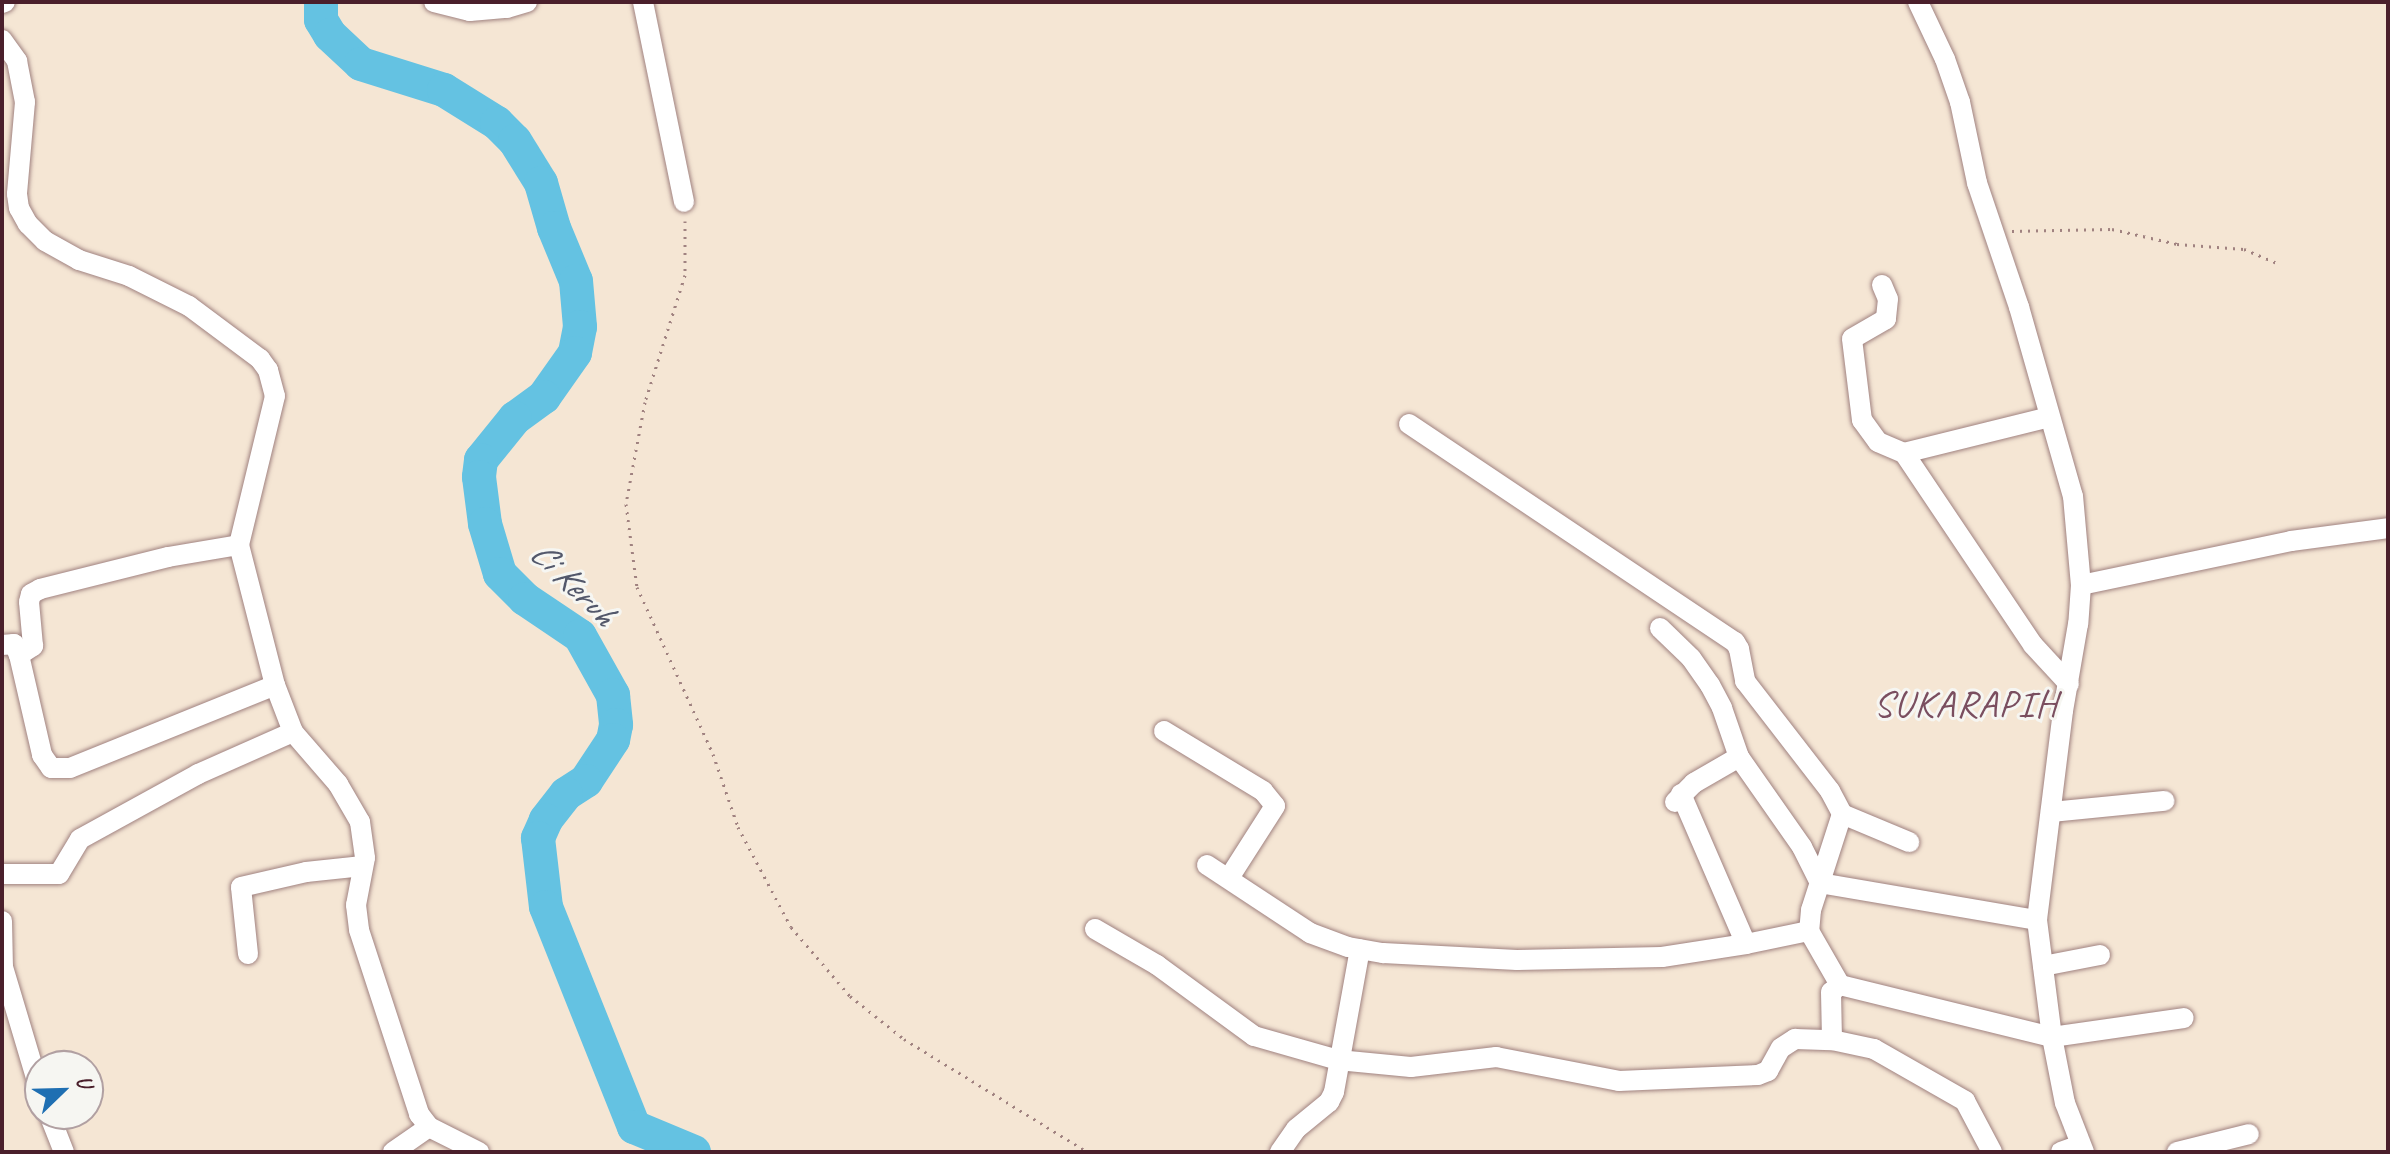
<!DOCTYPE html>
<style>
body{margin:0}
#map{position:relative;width:2390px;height:1154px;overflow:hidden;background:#f5e6d4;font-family:Caveat,sans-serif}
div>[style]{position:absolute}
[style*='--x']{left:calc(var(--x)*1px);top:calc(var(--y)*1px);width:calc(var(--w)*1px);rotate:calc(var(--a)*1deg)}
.river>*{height:34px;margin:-17px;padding:0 17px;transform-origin:17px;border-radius:17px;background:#64c2e2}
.path>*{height:3px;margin-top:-1.5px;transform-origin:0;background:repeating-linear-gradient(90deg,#a08280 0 2px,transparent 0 8px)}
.roads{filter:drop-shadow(0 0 2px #a08280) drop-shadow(0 0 2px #a08280)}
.minor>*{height:20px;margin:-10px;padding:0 10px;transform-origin:10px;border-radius:10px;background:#fff}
span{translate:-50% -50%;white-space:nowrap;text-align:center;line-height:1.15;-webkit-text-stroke:6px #f6f6f2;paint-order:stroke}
.water-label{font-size:36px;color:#53586b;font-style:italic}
.quarter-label{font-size:38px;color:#7a4e5f;letter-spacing:2px}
.frame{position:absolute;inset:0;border:4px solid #4a1f2b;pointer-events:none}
.north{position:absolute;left:24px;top:1050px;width:80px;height:80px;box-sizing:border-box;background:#f6f6f2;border:2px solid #b1a0a2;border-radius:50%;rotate:67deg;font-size:22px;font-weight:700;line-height:32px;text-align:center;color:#4a1f2b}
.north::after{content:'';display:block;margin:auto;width:28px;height:36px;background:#1f6fb2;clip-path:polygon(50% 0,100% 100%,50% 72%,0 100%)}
</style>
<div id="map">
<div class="river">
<i style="--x:321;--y:2;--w:18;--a:90"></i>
<i style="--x:321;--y:20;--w:17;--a:59"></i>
<i style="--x:330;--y:35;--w:42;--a:43.1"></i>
<i style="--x:361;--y:64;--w:87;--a:17.4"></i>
<i style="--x:444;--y:90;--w:62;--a:31.9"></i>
<i style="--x:497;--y:123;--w:25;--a:45"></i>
<i style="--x:515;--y:141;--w:49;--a:58.2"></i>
<i style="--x:541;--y:183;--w:47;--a:73.9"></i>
<i style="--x:554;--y:228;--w:57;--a:67.5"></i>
<i style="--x:576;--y:281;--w:46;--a:85"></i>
<i style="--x:580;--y:327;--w:26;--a:101"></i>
<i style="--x:575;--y:353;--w:54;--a:125.2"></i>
<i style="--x:544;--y:397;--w:36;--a:144"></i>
<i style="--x:515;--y:418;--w:54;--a:129"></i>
<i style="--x:481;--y:460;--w:17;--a:97"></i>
<i style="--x:479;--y:477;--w:47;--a:82.7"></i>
<i style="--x:485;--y:524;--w:52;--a:73.3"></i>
<i style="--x:500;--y:574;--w:35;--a:45"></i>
<i style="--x:525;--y:599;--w:66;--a:33.9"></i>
<i style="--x:580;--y:636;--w:68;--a:60.8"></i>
<i style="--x:613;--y:695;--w:30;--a:84"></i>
<i style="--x:616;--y:725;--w:15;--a:101"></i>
<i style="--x:613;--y:740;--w:49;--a:123.4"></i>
<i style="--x:586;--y:781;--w:24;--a:147"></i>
<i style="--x:566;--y:794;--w:33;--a:128"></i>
<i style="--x:546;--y:820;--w:20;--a:114"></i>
<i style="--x:538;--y:838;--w:69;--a:83.4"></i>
<i style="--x:546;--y:907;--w:237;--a:68.2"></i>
<i style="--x:634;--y:1127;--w:65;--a:22.6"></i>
</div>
<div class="path">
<i style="--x:685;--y:221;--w:54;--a:90"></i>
<i style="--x:685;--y:275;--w:133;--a:107.5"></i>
<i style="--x:645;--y:402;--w:104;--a:100.6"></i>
<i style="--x:626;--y:504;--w:84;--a:82.5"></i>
<i style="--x:637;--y:587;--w:183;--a:65.5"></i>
<i style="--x:713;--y:754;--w:77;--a:71.1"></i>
<i style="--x:738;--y:827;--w:113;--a:62.1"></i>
<i style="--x:791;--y:927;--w:91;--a:49.5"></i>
<i style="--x:850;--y:996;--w:69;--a:38.5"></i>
<i style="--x:904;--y:1039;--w:216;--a:31.6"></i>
<i style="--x:2012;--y:231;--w:100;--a:-1.1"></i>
<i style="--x:2112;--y:229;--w:67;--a:13"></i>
<i style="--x:2177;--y:244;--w:67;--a:4.3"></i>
<i style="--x:2244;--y:249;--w:36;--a:23"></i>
</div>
<div class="roads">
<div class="minor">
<i style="--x:434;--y:2;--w:37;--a:14"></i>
<i style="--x:470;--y:11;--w:37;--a:-5"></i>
<i style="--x:507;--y:8;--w:21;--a:-17"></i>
<i style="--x:643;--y:2;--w:204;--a:78.4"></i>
<i style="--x:1918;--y:2;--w:63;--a:64.7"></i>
<i style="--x:1945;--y:59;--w:46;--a:70.8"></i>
<i style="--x:1960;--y:102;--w:83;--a:78.1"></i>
<i style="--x:1977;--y:183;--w:131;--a:71.3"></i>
<i style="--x:2019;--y:307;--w:197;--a:74.1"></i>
<i style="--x:2073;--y:496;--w:89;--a:84.9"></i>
<i style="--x:2081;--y:585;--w:39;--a:94"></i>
<i style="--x:2078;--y:624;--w:88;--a:99.8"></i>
<i style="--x:2063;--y:711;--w:211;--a:97.1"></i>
<i style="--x:2037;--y:920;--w:118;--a:82.7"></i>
<i style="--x:2052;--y:1037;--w:67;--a:78.9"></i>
<i style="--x:2065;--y:1103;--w:53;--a:68.8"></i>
<i style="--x:2;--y:3;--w:3;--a:-18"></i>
<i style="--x:2;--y:40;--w:26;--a:54"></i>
<i style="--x:17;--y:61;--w:42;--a:79"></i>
<i style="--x:25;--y:102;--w:92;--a:95"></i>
<i style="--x:17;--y:194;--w:14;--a:82"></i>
<i style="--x:19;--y:208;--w:18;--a:61"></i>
<i style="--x:28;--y:224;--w:24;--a:45"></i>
<i style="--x:45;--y:241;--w:39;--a:29"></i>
<i style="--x:79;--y:260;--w:52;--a:17.7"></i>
<i style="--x:129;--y:276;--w:67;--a:26.6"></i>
<i style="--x:189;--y:306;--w:89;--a:36.7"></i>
<i style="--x:260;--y:359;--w:14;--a:54"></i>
<i style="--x:268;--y:370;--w:27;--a:75"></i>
<i style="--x:275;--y:396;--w:153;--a:103.6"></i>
<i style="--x:239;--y:545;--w:145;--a:75.6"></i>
<i style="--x:275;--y:685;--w:50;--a:69"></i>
<i style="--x:293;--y:732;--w:69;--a:49.1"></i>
<i style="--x:338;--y:784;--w:44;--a:59.9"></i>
<i style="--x:360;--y:822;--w:36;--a:82"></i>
<i style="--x:365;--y:858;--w:48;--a:100.8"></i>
<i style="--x:356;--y:905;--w:25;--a:83"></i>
<i style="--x:359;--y:930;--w:194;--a:71.9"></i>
<i style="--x:419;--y:1114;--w:16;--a:52"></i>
<i style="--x:429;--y:1127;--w:56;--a:26.6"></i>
<i style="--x:1882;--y:285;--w:15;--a:67"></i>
<i style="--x:1888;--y:299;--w:20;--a:96"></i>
<i style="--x:1886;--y:319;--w:39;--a:150"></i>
<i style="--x:1852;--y:339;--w:82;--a:83"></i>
<i style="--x:1862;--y:420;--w:27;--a:54"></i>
<i style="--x:1878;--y:442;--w:28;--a:23"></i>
<i style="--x:1904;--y:453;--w:231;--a:56.1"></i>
<i style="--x:2033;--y:645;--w:53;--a:47.3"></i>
<i style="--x:1409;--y:424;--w:392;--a:33.8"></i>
<i style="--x:1735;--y:642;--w:8;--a:60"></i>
<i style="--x:1739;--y:649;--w:33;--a:79"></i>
<i style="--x:1745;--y:681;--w:139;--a:52.3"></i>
<i style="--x:1830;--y:791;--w:26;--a:62"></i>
<i style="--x:1842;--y:814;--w:73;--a:22.7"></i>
<i style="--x:1904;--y:453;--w:149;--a:-13.9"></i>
<i style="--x:2081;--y:585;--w:215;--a:-11.8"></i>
<i style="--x:2291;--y:541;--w:98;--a:-7.6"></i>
<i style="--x:1660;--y:628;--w:43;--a:44.1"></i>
<i style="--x:1691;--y:658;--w:33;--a:55"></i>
<i style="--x:1710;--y:685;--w:26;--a:62"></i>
<i style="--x:1722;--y:708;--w:52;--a:70.9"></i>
<i style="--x:2;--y:645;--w:12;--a:-5"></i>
<i style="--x:14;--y:644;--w:12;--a:66"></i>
<i style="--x:19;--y:655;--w:103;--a:77"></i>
<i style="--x:42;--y:755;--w:16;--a:55"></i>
<i style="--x:51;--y:768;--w:19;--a:0"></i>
<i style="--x:70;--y:768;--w:221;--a:-22"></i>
<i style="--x:19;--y:655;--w:17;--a:-33"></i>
<i style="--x:33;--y:646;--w:44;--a:-95.2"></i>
<i style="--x:29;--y:602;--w:8;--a:-76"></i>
<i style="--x:31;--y:594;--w:10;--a:-29"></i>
<i style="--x:40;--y:589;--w:132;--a:-14"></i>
<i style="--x:168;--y:557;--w:72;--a:-9.6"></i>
<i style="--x:1164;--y:731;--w:116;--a:31.2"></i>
<i style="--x:1263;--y:791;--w:19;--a:51"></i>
<i style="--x:1275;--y:806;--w:85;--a:122.6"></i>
<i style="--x:1681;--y:794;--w:163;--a:66.6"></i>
<i style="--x:1746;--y:944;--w:64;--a:-11.7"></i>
<i style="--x:1675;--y:802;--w:27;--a:-45"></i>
<i style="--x:1694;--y:783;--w:52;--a:-30"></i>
<i style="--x:1739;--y:757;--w:110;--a:55"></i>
<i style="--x:1802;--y:847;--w:40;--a:63.4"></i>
<i style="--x:1820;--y:883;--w:220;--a:9.7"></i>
<i style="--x:2051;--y:812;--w:114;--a:-5.6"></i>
<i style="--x:1842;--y:814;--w:101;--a:107.9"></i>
<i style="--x:1811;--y:910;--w:21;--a:95"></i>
<i style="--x:1809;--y:931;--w:62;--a:60.1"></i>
<i style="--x:1840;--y:985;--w:218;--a:13.8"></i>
<i style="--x:2052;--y:1037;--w:133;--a:-8.2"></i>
<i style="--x:1207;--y:865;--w:123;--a:33.4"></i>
<i style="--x:1310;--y:933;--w:40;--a:20.2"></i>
<i style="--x:1348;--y:947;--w:36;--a:10"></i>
<i style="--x:1383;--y:953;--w:134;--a:3"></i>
<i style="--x:1517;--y:960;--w:145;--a:-1.2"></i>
<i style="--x:1662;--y:957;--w:85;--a:-8.8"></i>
<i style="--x:2;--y:874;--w:57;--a:0"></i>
<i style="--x:59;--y:874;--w:41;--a:-59"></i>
<i style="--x:80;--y:839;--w:135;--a:-28.8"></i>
<i style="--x:198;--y:774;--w:104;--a:-23.9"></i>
<i style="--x:2;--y:921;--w:46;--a:88.8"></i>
<i style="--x:3;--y:967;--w:129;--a:73.4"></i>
<i style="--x:1095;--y:929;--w:72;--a:30.1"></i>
<i style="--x:1157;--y:965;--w:120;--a:36.2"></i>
<i style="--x:1254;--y:1036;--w:87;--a:15.9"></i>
<i style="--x:1338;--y:1060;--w:73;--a:5.5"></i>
<i style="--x:1411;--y:1067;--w:86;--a:-6.7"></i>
<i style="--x:1496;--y:1057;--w:125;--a:11"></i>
<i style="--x:1619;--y:1081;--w:139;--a:-2.5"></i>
<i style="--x:1758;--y:1075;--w:11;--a:-22"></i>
<i style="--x:1768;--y:1071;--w:26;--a:-61"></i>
<i style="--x:1781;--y:1048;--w:17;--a:-33"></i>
<i style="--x:1795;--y:1039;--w:37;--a:2"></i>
<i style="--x:248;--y:954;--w:67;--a:-96"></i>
<i style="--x:241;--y:887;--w:67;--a:-13"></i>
<i style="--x:306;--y:872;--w:57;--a:-6"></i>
<i style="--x:2043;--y:966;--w:58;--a:-10.9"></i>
<i style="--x:1840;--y:985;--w:11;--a:142"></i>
<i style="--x:1831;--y:992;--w:48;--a:88.8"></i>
<i style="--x:1832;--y:1040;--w:43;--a:12.1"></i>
<i style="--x:1874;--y:1049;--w:105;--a:29.7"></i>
<i style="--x:1965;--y:1101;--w:58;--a:62.1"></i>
<i style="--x:49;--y:1114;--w:41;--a:68.5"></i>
<i style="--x:393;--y:1152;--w:44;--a:-34.8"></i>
<i style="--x:1280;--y:1152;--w:28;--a:-55"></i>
<i style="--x:1296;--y:1129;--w:43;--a:-39.3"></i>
<i style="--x:1329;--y:1102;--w:11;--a:-63"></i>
<i style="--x:1334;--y:1092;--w:145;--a:-79.7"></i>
<i style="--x:2061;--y:1152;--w:20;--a:-20"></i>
<i style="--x:2177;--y:1152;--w:74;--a:-14"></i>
</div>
</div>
<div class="water-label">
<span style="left:573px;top:583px;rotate:45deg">Ci Keruh</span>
</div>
<div class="quarter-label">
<span style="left:1966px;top:704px">SUKARAPIH</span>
</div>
<div class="frame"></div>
<div class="north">U</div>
</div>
